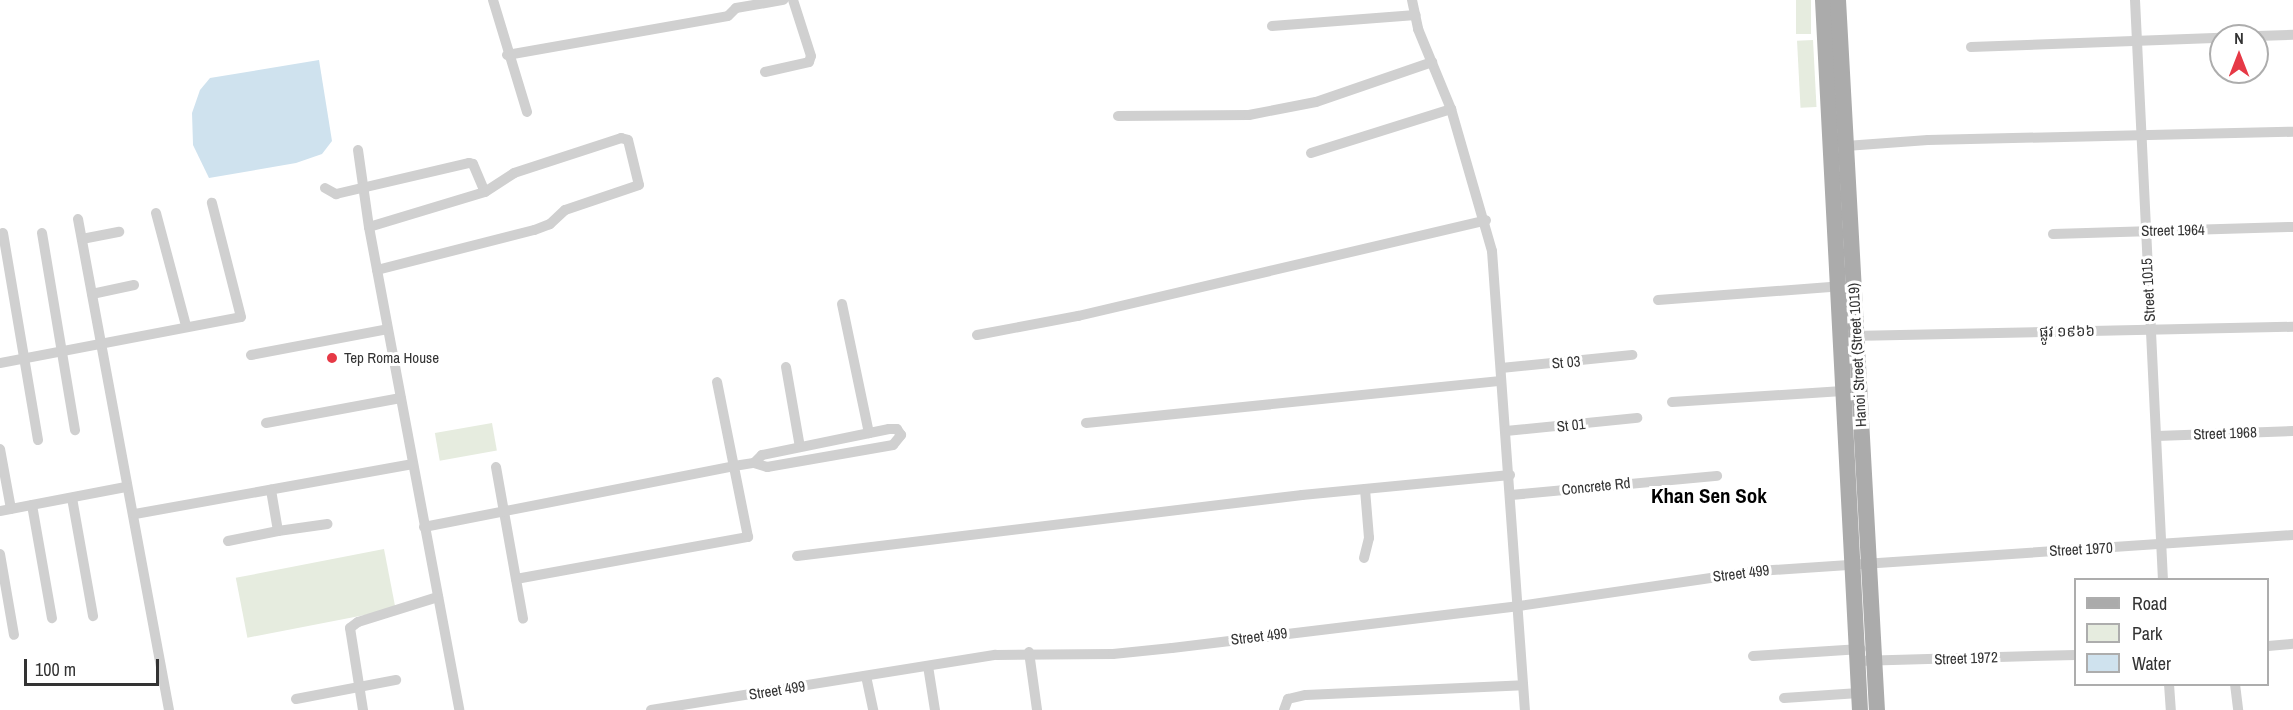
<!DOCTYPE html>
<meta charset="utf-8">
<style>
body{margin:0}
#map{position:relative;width:2293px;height:710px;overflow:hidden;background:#fff;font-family:"Archivo Narrow","Noto Sans Khmer",sans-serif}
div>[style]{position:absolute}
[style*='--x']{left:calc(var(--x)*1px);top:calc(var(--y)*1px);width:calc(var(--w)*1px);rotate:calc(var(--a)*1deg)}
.green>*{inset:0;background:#e6ecdf;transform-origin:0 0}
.water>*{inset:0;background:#cfe2ee}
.street>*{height:10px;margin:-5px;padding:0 5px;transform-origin:5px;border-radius:5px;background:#d0d0d0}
.primary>*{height:16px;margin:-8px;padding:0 8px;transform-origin:8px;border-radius:8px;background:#ababab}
.dots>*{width:16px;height:16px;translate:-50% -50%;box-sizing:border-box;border:3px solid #fff;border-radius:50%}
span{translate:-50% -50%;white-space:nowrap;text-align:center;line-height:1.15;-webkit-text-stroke:6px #fff;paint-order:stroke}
.street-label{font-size:15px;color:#333}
.poi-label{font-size:15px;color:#333}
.left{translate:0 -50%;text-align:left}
.district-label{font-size:21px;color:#000;font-weight:700}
.legend{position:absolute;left:2074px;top:578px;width:195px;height:108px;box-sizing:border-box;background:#fff;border:2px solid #adadad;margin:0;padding:8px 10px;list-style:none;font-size:18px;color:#333}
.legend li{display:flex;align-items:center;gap:12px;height:30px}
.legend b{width:30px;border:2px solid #adadad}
.north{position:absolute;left:2209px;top:24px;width:60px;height:60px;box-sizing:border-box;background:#fff;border:2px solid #adadad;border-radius:50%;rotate:0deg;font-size:16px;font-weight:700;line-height:24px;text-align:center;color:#333}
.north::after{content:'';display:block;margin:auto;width:21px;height:27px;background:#e63946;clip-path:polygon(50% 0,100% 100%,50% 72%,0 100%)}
.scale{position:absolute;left:24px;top:659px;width:135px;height:27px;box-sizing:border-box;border:3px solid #333;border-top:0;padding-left:8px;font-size:18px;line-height:21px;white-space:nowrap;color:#333;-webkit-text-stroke:4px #fff;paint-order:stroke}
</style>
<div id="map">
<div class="green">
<i style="left:1796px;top:0;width:15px;height:34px"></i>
<i style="left:1813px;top:40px;width:67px;height:16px;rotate:87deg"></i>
<i style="left:492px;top:423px;width:28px;height:58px;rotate:80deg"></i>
<i style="left:384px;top:549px;width:61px;height:151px;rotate:79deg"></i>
</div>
<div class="water">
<i style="clip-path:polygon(319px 60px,332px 141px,322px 154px,296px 163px,209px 178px,193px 145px,192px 113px,200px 90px,210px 78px)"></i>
</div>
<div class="street">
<i style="--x:493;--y:0;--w:117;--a:73.1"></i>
<i style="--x:1412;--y:0;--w:30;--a:78"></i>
<i style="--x:1418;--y:29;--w:87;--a:67.6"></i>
<i style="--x:1451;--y:109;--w:148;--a:73.9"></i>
<i style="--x:1492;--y:251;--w:460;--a:85.9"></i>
<i style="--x:2135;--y:0;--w:581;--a:87.24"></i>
<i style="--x:1272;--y:26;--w:144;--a:-4.4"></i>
<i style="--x:2257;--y:36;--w:36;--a:-2"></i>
<i style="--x:1971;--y:47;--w:250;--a:-2.1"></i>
<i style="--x:507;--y:55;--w:224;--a:-10"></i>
<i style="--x:728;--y:16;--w:11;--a:-45"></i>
<i style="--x:736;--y:8;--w:48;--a:-9.7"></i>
<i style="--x:765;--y:72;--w:45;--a:-12.8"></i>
<i style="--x:809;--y:62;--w:6;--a:-72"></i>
<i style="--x:811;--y:56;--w:59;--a:-107.8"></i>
<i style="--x:1118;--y:116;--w:131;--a:-0.4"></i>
<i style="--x:1249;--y:115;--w:68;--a:-11"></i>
<i style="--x:1316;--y:102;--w:123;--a:-19"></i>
<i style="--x:1846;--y:146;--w:82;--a:-4.2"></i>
<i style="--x:1928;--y:140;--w:365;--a:-1.3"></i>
<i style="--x:358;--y:150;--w:78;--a:81.9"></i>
<i style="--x:369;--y:227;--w:491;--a:79.4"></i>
<i style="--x:1311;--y:153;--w:147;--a:-17.4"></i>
<i style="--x:325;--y:188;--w:13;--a:29"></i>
<i style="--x:336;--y:194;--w:137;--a:-13.1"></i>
<i style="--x:469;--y:163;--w:4;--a:14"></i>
<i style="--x:473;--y:164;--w:30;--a:67"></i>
<i style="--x:156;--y:213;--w:117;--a:75.1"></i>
<i style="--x:78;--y:219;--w:499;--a:79.5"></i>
<i style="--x:369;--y:227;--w:121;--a:-16.8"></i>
<i style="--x:485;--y:192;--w:35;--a:-33"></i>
<i style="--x:514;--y:173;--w:113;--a:-18.1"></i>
<i style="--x:621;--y:138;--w:7;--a:16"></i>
<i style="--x:628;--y:140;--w:46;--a:76.3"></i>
<i style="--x:639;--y:185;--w:78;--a:161.3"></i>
<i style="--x:565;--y:210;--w:21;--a:137"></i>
<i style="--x:550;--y:224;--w:17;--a:159"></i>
<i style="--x:534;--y:230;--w:162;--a:165.7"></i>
<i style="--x:3;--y:233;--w:210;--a:80.4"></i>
<i style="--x:42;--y:233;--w:200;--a:80.5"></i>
<i style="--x:2053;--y:234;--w:240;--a:-1.7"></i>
<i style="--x:82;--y:239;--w:38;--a:-11"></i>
<i style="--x:92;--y:294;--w:43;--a:-12.1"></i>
<i style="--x:1658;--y:300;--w:186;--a:-4.3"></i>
<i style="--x:842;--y:304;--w:132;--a:78.2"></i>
<i style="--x:977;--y:335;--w:103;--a:-10.7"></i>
<i style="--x:1078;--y:316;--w:419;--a:-13.2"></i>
<i style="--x:1852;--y:336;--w:441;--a:-1.2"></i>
<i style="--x:251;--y:355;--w:139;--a:-10.7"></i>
<i style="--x:0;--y:363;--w:245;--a:-10.8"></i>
<i style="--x:241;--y:317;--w:118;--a:-104.3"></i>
<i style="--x:786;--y:367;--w:81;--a:80.1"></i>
<i style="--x:1501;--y:368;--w:132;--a:-5.7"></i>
<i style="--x:1672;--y:402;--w:171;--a:-3.7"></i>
<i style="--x:266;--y:423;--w:137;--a:-10.5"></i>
<i style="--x:1086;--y:423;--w:417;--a:-5.8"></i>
<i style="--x:1506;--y:431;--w:132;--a:-5.7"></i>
<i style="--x:2157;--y:436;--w:136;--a:-2.1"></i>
<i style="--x:0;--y:449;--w:61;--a:79.6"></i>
<i style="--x:496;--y:467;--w:154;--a:79.9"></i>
<i style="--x:1511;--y:495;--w:207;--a:-5.3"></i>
<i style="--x:72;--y:498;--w:120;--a:79.9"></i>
<i style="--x:32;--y:505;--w:115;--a:80"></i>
<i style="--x:0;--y:511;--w:128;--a:-10.8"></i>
<i style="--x:135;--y:514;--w:281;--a:-10.2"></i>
<i style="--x:424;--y:527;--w:316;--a:-11.1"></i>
<i style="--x:734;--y:466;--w:20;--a:-9"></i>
<i style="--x:754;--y:463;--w:14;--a:17"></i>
<i style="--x:767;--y:467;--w:128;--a:-9.9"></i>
<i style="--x:893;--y:445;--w:13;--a:-51"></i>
<i style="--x:901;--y:435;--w:7;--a:-124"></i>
<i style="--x:897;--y:429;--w:8;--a:180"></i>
<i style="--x:889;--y:429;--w:130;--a:168.4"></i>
<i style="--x:762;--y:455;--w:11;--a:135"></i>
<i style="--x:278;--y:531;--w:50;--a:-8"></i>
<i style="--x:228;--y:541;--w:51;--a:-11.3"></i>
<i style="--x:278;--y:531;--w:42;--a:-99.7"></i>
<i style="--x:0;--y:554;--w:82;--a:80.2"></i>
<i style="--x:797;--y:556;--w:509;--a:-6.89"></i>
<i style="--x:1302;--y:495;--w:209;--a:-5.5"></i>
<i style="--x:1364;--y:558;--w:21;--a:-76"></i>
<i style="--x:1369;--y:538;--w:49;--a:-94.7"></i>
<i style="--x:516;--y:579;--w:236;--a:-10.3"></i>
<i style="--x:748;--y:537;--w:158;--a:-101.3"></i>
<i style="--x:2268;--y:646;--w:25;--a:-5"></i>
<i style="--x:1029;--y:652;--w:59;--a:82.1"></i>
<i style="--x:1753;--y:656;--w:108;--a:-3.7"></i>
<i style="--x:1857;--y:661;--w:219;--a:-1.6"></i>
<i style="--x:928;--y:666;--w:45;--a:81"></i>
<i style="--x:866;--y:676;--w:35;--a:78"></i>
<i style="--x:2169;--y:684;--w:26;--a:86"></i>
<i style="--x:2235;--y:684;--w:26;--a:83"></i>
<i style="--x:1784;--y:698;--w:75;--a:-3.8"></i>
<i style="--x:296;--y:699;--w:102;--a:-10.8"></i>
<i style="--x:363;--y:710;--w:83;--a:-99"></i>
<i style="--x:350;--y:628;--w:10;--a:-37"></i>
<i style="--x:358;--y:622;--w:84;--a:-17.4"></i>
<i style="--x:651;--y:710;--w:349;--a:-9.1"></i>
<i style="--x:996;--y:655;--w:117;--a:-0.5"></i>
<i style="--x:1113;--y:654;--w:59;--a:-5.8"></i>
<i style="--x:1172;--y:648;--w:350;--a:-6.9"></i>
<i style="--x:1519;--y:606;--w:242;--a:-8.3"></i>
<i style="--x:1758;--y:571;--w:536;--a:-3.85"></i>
<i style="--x:1284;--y:710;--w:12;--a:-70"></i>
<i style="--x:1288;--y:699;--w:18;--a:-13"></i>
<i style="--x:1306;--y:695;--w:217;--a:-2.6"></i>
</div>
<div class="primary">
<i style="--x:1823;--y:0;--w:711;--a:87.02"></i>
<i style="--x:1838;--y:0;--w:711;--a:86.86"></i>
</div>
<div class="dots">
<i style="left:332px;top:358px;background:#e63946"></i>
</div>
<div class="street-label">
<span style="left:2173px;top:230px;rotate:-1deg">Street 1964</span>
<span style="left:2148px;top:290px;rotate:-93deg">Street 1015</span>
<span style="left:2067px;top:331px;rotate:-1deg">ផ្លូវ ១៩៦៦</span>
<span style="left:1857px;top:355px;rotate:-93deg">Hanoi Street (Street 1019)</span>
<span style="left:1566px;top:362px;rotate:-5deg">St 03</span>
<span style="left:1571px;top:425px;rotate:-6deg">St 01</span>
<span style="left:2225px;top:433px;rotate:-2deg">Street 1968</span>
<span style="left:1596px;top:486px;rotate:-6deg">Concrete Rd</span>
<span style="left:2081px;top:549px;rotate:-3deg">Street 1970</span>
<span style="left:1741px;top:573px;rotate:-7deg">Street 499</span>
<span style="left:1259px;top:636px;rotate:-7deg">Street 499</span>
<span style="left:1966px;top:658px;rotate:-2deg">Street 1972</span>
<span style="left:777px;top:690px;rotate:-9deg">Street 499</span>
</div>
<div class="poi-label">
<span class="left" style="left:344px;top:358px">Tep Roma House</span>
</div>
<div class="district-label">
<span style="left:1709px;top:496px">Khan Sen Sok</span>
</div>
<ul class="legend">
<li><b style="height:8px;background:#ababab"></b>Road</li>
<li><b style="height:16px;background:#e6ecdf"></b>Park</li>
<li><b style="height:16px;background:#cfe2ee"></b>Water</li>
</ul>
<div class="north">N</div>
<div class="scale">100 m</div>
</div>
